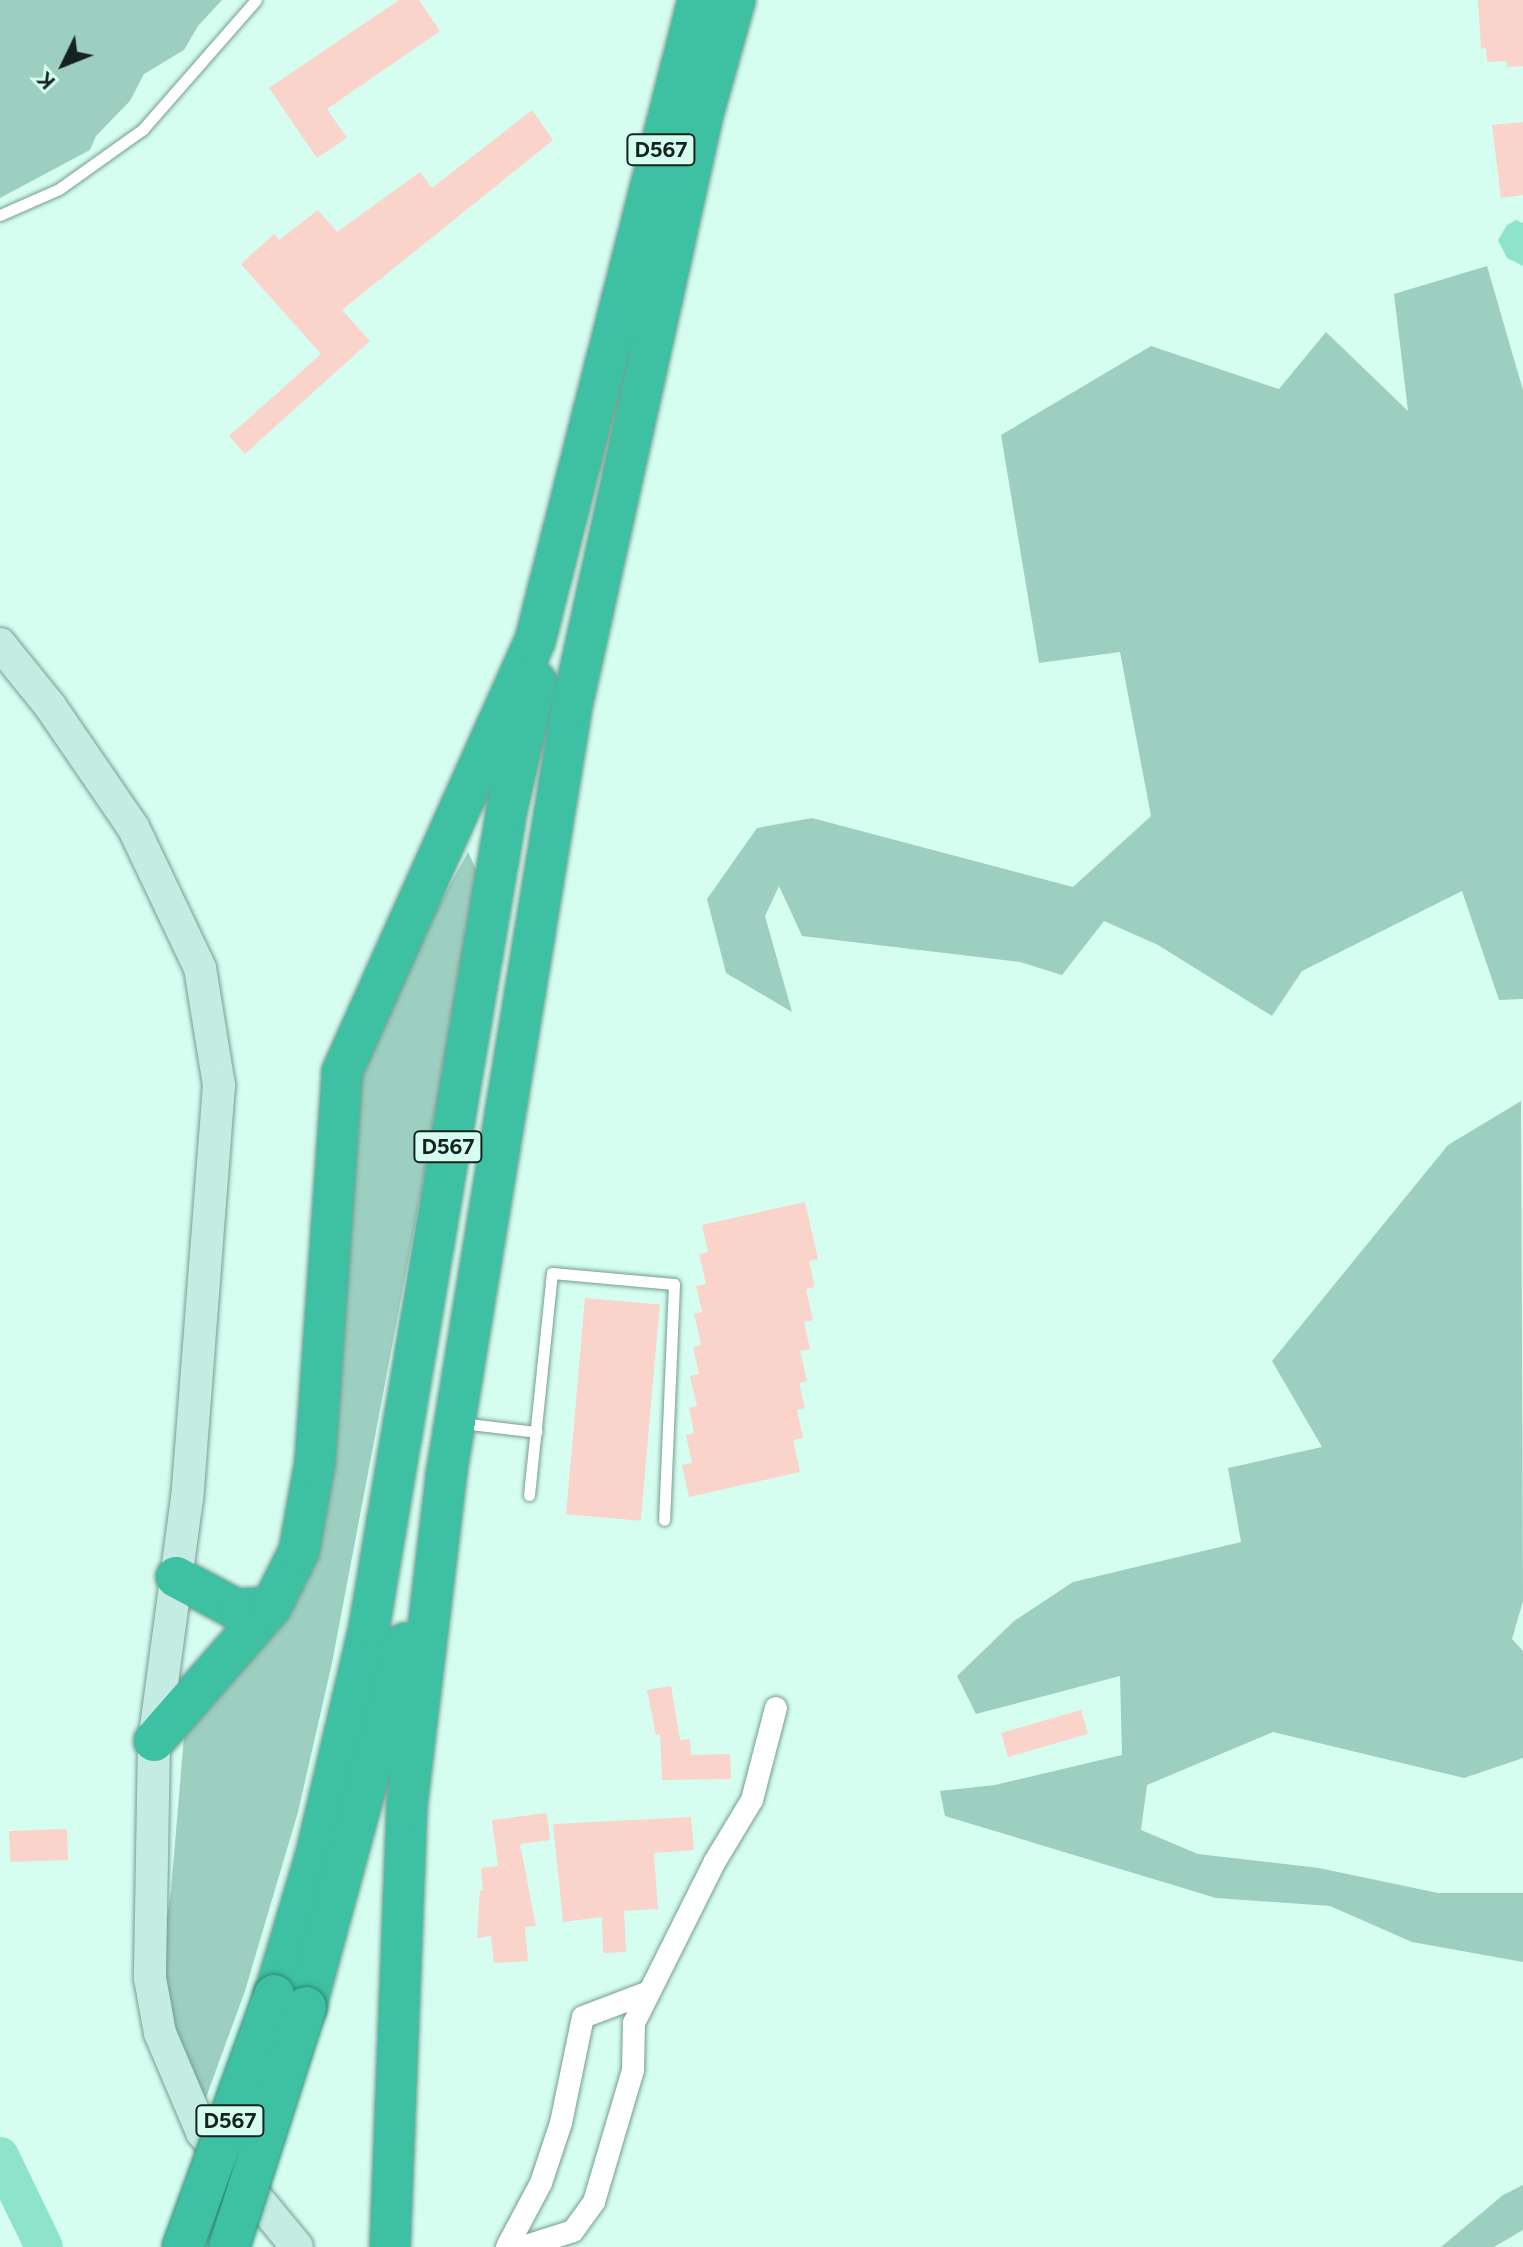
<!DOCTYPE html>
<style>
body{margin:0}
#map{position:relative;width:1523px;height:2247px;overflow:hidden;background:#d5fef1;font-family:Figtree,sans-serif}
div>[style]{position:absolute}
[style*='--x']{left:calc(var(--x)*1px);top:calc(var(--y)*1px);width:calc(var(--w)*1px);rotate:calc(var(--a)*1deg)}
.green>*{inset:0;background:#9ccfc0}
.water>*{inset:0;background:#8ee4cb}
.river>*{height:38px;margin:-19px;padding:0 19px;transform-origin:19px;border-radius:19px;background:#8ee4cb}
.building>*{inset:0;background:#fad3cb;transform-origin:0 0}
.roads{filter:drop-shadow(0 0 2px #769c90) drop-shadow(0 0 2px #769c90)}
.lane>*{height:11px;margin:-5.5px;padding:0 5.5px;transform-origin:5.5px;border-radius:5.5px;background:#fff}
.street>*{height:22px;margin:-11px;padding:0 11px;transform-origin:11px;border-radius:11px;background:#fff}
.secondary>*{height:32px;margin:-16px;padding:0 16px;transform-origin:16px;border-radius:16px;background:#c5ece3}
.highway>*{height:40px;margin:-20px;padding:0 20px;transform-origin:20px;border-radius:20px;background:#3ec0a2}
.bridges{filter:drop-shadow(0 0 2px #2f8974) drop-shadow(0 0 2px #2f8974)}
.highway-bridge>*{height:40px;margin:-20px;padding:0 20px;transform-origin:20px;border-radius:20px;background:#3ec0a2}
span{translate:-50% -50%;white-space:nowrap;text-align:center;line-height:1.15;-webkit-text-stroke:6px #d5fef1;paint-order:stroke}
.shield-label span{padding:2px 6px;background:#d5fef1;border:2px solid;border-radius:6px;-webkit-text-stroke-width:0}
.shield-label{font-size:22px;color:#14231f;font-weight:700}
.north{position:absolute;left:24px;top:24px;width:80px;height:80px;-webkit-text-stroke:6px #d5fef1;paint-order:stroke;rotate:227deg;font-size:22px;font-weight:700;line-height:32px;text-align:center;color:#14231f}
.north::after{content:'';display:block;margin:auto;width:28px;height:36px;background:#14231f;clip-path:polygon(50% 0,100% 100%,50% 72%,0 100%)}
</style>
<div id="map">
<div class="green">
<i style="clip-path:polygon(0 0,222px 0,198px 26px,184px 50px,144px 74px,130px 101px,96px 136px,90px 150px,0 198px)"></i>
<i style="clip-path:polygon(1487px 266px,1523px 390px,1523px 999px,1499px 1000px,1462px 891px,1302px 971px,1272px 1016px,1158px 945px,1104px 921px,1062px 975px,1020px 962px,802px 936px,779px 886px,765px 916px,792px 1012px,726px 973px,707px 899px,757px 828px,812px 818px,1073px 887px,1151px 816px,1120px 652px,1039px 663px,1001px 435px,1151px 346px,1279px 389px,1326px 332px,1408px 411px,1394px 294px)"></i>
<i style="clip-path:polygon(468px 852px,478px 873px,474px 914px,332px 1663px,298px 1812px,245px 1991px,200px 2114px,156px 1988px,171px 1891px,185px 1724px,287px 1619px,301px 1566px,348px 1095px,369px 1032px)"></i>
<i style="clip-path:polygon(1521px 1101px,1523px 1601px,1512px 1639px,1523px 1651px,1523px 1758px,1464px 1778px,1273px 1732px,1147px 1785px,1141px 1830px,1198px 1854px,1319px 1868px,1438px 1893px,1523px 1893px,1523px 1962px,1412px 1942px,1330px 1906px,1216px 1898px,945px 1816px,940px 1791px,995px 1785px,1122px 1755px,1120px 1676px,976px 1714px,957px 1676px,1014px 1621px,1073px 1582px,1241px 1542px,1228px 1468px,1322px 1447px,1272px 1361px,1448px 1145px)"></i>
<i style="clip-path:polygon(1523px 2185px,1523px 2230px,1494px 2247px,1441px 2247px,1503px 2195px)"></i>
</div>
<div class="water">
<i style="clip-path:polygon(1516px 220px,1523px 223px,1523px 266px,1507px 258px,1498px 240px,1507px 225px)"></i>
</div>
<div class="river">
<i style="--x:0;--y:2156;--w:101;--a:64.2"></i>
</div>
<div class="building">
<i style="clip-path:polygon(399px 0,419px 0,440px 31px,327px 109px,347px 138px,317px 158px,269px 88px)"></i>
<i style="clip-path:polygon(1478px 0,1523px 0,1523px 66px,1507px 67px,1507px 61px,1487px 62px,1486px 48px,1481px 49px)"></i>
<i style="clip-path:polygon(532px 110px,553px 140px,342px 310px,370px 341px,245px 454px,229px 436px,321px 354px,241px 264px,274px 234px,279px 240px,318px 210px,337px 232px,420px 172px,432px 188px)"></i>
<i style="clip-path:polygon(1523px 122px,1523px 195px,1501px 198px,1492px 125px)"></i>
<i style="clip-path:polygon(805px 1202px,818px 1259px,809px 1261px,815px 1287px,806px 1289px,813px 1320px,804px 1322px,810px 1349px,800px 1351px,807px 1381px,799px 1383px,805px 1408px,797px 1410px,803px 1438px,793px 1440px,800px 1472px,689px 1497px,682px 1465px,692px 1463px,686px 1435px,694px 1433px,689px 1408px,697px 1406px,690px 1376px,699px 1374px,693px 1347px,701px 1345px,694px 1314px,702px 1312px,696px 1286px,706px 1284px,699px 1254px,708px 1252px,702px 1225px)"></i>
<i style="left:585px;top:1298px;width:75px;height:217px;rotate:5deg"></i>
<i style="clip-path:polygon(671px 1686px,680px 1740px,690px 1739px,691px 1755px,730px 1754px,731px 1779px,662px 1780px,660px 1734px,656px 1735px,647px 1690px)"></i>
<i style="left:1081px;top:1710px;width:25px;height:83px;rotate:74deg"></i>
<i style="clip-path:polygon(547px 1813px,550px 1840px,520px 1844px,536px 1926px,525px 1927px,528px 1961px,494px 1963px,491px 1936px,477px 1938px,480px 1891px,483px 1891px,481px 1868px,498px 1866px,492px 1820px)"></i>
<i style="clip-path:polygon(691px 1817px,694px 1850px,654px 1853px,658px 1909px,624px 1911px,626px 1952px,603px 1953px,602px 1917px,563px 1922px,553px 1824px)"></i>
<i style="left:67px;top:1829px;width:31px;height:58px;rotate:88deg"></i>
</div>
<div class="roads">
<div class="lane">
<i style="--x:0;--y:215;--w:64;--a:-23.8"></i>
<i style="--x:59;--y:189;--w:103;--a:-35.5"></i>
<i style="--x:143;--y:129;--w:171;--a:-48.8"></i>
<i style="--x:461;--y:1423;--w:76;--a:6.8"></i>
<i style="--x:529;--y:1495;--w:223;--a:-84.1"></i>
<i style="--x:552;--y:1273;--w:122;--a:5.2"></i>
<i style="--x:674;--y:1284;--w:236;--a:92.4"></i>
</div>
<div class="street">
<i style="--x:507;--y:2247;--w:72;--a:-62"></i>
<i style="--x:541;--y:2183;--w:63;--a:-71.6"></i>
<i style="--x:561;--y:2123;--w:108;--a:-78.3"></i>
<i style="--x:583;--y:2017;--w:71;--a:-20.7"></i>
<i style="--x:523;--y:2247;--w:52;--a:-17.7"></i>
<i style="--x:573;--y:2231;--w:36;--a:-54"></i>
<i style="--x:594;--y:2202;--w:138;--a:-73.5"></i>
<i style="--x:633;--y:2070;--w:47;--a:-88.8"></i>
<i style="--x:634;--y:2023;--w:179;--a:-63.4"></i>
<i style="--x:714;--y:1863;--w:74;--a:-58.9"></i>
<i style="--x:752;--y:1800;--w:95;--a:-75.4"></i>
</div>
<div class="secondary">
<i style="--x:0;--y:644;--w:80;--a:51.1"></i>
<i style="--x:50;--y:706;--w:147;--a:55.6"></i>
<i style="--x:133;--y:827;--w:156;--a:64.6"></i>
<i style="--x:200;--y:968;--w:119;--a:80.8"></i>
<i style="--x:219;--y:1085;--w:414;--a:94.4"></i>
<i style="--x:187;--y:1498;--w:245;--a:97.7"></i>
<i style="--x:154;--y:1741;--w:237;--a:91"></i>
<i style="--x:150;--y:1978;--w:56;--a:79.7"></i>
<i style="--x:160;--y:2033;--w:108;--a:67"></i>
<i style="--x:202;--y:2132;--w:149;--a:50.4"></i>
</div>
<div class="highway">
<i style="--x:176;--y:1577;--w:68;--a:28.1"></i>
<i style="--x:236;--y:1609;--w:35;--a:-3"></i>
<i style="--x:154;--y:1741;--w:178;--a:-48.9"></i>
<i style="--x:271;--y:1607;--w:63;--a:-63.4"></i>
<i style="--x:299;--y:1551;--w:90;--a:-79.8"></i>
<i style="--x:315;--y:1462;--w:391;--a:-86"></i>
<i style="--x:342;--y:1072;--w:472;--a:-65.9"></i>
<i style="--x:535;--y:641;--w:661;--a:-75.73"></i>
<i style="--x:274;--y:1995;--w:147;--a:-73.4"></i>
<i style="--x:316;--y:1854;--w:232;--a:-76.8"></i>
<i style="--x:369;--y:1628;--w:831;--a:-80.44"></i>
<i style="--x:507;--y:809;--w:131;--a:-77.2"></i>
<i style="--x:306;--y:2007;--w:377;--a:-74.8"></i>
<i style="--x:390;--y:2247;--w:442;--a:-87.8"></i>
<i style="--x:407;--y:1805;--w:331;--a:-83.2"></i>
<i style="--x:446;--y:1476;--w:780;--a:-80.71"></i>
<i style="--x:572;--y:706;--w:606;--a:-77.52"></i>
<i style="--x:703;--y:114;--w:118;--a:-74.3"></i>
</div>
</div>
<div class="bridges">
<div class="highway-bridge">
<i style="--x:183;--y:2247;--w:268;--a:-70.1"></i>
<i style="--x:229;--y:2247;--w:252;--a:-72.2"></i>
</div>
</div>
<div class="shield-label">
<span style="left:661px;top:150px">D567</span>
<span style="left:448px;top:1147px">D567</span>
<span style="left:230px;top:2121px">D567</span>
</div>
<div class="north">K</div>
</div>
